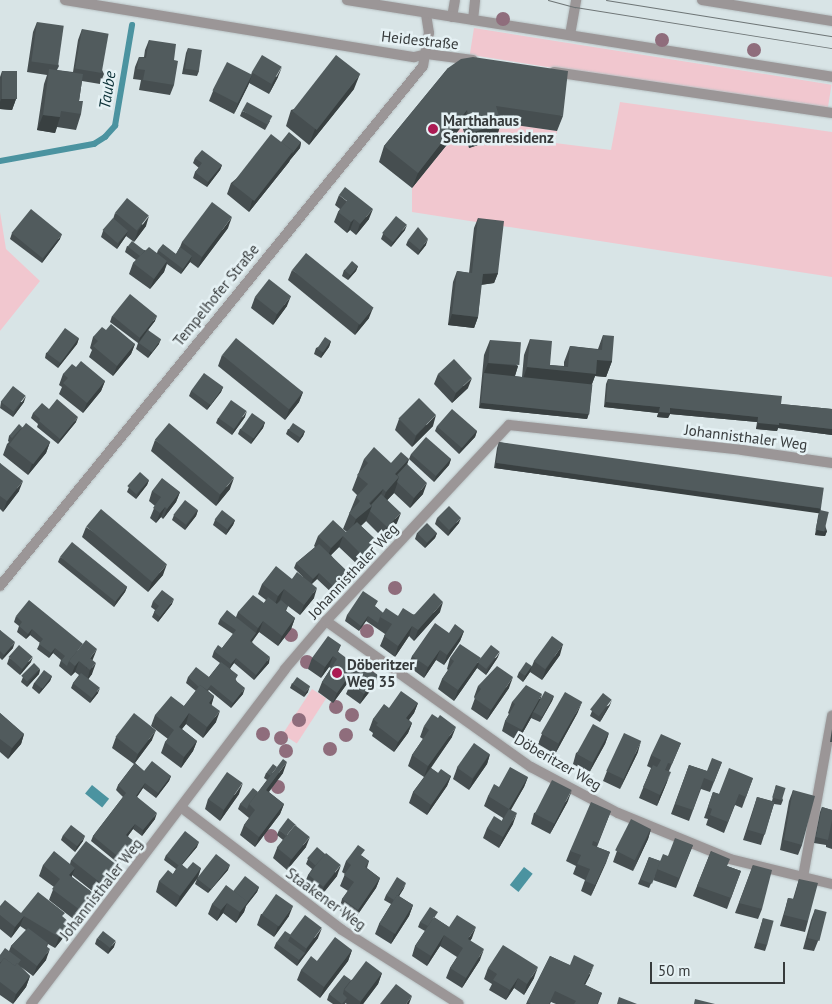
<!DOCTYPE html>
<meta charset="utf-8">
<style>
body{margin:0}
#map{position:relative;width:832px;height:1004px;overflow:hidden;background:#d8e4e6;font-family:"PT Sans",sans-serif}
div>[style]{position:absolute}
[style*='--x']{left:calc(var(--x)*1px);top:calc(var(--y)*1px);width:calc(var(--w)*1px);rotate:calc(var(--a)*1deg)}
.green>*{inset:0;background:#f1c7cf;transform-origin:0 0}
.water>*{inset:0;background:#4b93a0;transform-origin:0 0}
.stream>*{height:5.5px;margin:-2.75px;padding:0 2.75px;transform-origin:2.75px;border-radius:2.75px;background:#4b93a0}
.roads{filter:drop-shadow(0 0 1px #b8c2c4) drop-shadow(0 0 1px #b8c2c4)}
.service>*{height:10px;margin:-5px;padding:0 5px;transform-origin:5px;border-radius:5px;background:#9b9697}
.minor>*{height:10px;margin:-5px;padding:0 5px;transform-origin:5px;border-radius:5px;background:#9b9697}
.tertiary>*{height:10px;margin:-5px;padding:0 5px;transform-origin:5px;border-radius:5px;background:#9b9697}
.tram>*{height:1px;margin:-0.5px;padding:0 0.5px;transform-origin:0.5px;border-radius:0.5px;background:#6e7576}
.trees>*{width:14px;height:14px;margin:-7px;border-radius:50%;background:#8f6d7c}
.wall>*{inset:0;background:#464e50}
.shaded-wall>*{inset:0;background:#394041;transform-origin:0 0}
.building>*{inset:0;background:#515b5d;transform-origin:0 0}
.dots>*{width:14px;height:14px;translate:-50% -50%;box-sizing:border-box;border:2px solid #e5f1f4;border-radius:50%}
span{translate:-50% -50%;white-space:nowrap;text-align:center;line-height:1.15;-webkit-text-stroke:5px #e5f1f4;paint-order:stroke}
.street-label{font-size:15px;color:#373b3c}
.poi-label{font-size:15px;color:#373b3c;font-weight:700}
.left{translate:0 -50%;text-align:left}
.water-label{font-size:16px;color:#0a2f35;font-style:italic}
.scale{position:absolute;left:650px;top:962px;width:135px;height:22px;box-sizing:border-box;border:2px solid #373b3c;border-top:0;padding-left:6px;font-size:15px;line-height:18px;white-space:nowrap;color:#373b3c;-webkit-text-stroke:4px #e5f1f4;paint-order:stroke}
</style>
<div id="map">
<div class="green">
<i style="left:474px;top:28px;width:362px;height:27px;rotate:9deg"></i>
<i style="clip-path:polygon(620px 102px,832px 132px,832px 277px,412px 212px,412px 188px,462px 126px,469px 148px,490px 121px,557px 131px,555px 143px,611px 150px)"></i>
<i style="clip-path:polygon(0 212px,6px 249px,40px 281px,0 331px)"></i>
<i style="left:312px;top:689px;width:17px;height:54px;rotate:33deg"></i>
</div>
<div class="water">
<i style="left:92px;top:785px;width:22px;height:11px;rotate:39deg"></i>
<i style="left:524px;top:867px;width:11px;height:23px;rotate:38deg"></i>
</div>
<div class="stream">
<i style="--x:0;--y:161;--w:96;--a:-10.3"></i>
<i style="--x:94;--y:144;--w:13;--a:-32"></i>
<i style="--x:105;--y:137;--w:15;--a:-48"></i>
<i style="--x:115;--y:126;--w:102;--a:-80.4"></i>
</div>
<div class="roads">
<div class="service">
<i style="--x:65;--y:0;--w:354;--a:9.3"></i>
<i style="--x:414;--y:57;--w:13;--a:-13"></i>
<i style="--x:452;--y:17;--w:17;--a:-80"></i>
<i style="--x:473;--y:20;--w:20;--a:-84"></i>
<i style="--x:803;--y:877;--w:164;--a:-79.8"></i>
</div>
<div class="minor">
<i style="--x:702;--y:0;--w:132;--a:9.2"></i>
<i style="--x:570;--y:35;--w:36;--a:-80"></i>
<i style="--x:427;--y:54;--w:46;--a:7.4"></i>
<i style="--x:554;--y:72;--w:281;--a:8.4"></i>
<i style="--x:0;--y:586;--w:670;--a:-50.87"></i>
<i style="--x:423;--y:66;--w:34;--a:-80"></i>
<i style="--x:429;--y:33;--w:20;--a:-99"></i>
<i style="--x:326;--y:621;--w:252;--a:35.5"></i>
<i style="--x:531;--y:767;--w:98;--a:27.9"></i>
<i style="--x:618;--y:813;--w:121;--a:22.3"></i>
<i style="--x:730;--y:859;--w:105;--a:13.8"></i>
<i style="--x:182;--y:808;--w:201;--a:37.3"></i>
<i style="--x:342;--y:930;--w:138;--a:32.3"></i>
<i style="--x:31;--y:1004;--w:420;--a:-52.8"></i>
<i style="--x:285;--y:669;--w:63;--a:-49.5"></i>
<i style="--x:326;--y:621;--w:268;--a:-47"></i>
<i style="--x:509;--y:425;--w:234;--a:6.1"></i>
<i style="--x:742;--y:450;--w:91;--a:8.2"></i>
</div>
<div class="tertiary">
<i style="--x:347;--y:0;--w:491;--a:9"></i>
</div>
</div>
<div class="tram">
<i style="--x:548;--y:0;--w:28;--a:15"></i>
<i style="--x:575;--y:7;--w:260;--a:9.1"></i>
<i style="--x:606;--y:0;--w:229;--a:9.1"></i>
</div>
<div class="trees">
<i style="left:503px;top:19px"></i>
<i style="left:662px;top:40px"></i>
<i style="left:754px;top:50px"></i>
<i style="left:395px;top:588px"></i>
<i style="left:367px;top:631px"></i>
<i style="left:291px;top:635px"></i>
<i style="left:307px;top:662px"></i>
<i style="left:369px;top:668px"></i>
<i style="left:336px;top:707px"></i>
<i style="left:352px;top:715px"></i>
<i style="left:299px;top:720px"></i>
<i style="left:263px;top:734px"></i>
<i style="left:346px;top:735px"></i>
<i style="left:281px;top:738px"></i>
<i style="left:330px;top:749px"></i>
<i style="left:286px;top:751px"></i>
<i style="left:278px;top:787px"></i>
<i style="left:271px;top:836px"></i>
</div>
<div class="wall">
<i style="clip-path:polygon(37px 22px,59px 66px,57px 70px,73px 72px,78px 40px,82px 29px,104px 74px,100px 84px,82px 81px,79px 101px,81px 114px,76px 130px,57px 127px,55px 133px,37px 130px,44px 84px,47px 75px,27px 72px,33px 32px)"></i>
<i style="clip-path:polygon(149px 40px,174px 60px,174px 85px,170px 95px,139px 90px,141px 80px,133px 79px,135px 67px,139px 57px,144px 57px,145px 50px)"></i>
<i style="clip-path:polygon(188px 48px,199px 71px,197px 76px,182px 74px,186px 53px)"></i>
<i style="clip-path:polygon(448px 68px,563px 116px,557px 131px,501px 123px,496px 139px,469px 148px,462px 126px,412px 188px,379px 162px,384px 146px)"></i>
<i style="clip-path:polygon(2px 71px,16px 99px,12px 110px,0 109px,0 77px)"></i>
<i style="clip-path:polygon(252px 72px,278px 77px,269px 94px,249px 83px,234px 114px,209px 101px,213px 91px,251px 75px)"></i>
<i style="clip-path:polygon(354px 89px,309px 145px,286px 126px,291px 110px)"></i>
<i style="clip-path:polygon(242px 111px,270px 121px,265px 130px,240px 116px)"></i>
<i style="clip-path:polygon(281px 142px,301px 142px,300px 148px,290px 160px,289px 162px,249px 212px,227px 194px,231px 183px)"></i>
<i style="clip-path:polygon(195px 158px,222px 165px,220px 170px,207px 187px,193px 178px,195px 172px,199px 168px,193px 163px)"></i>
<i style="clip-path:polygon(339px 195px,369px 219px,356px 235px,350px 230px,347px 233px,334px 222px,338px 212px,340px 209px,335px 205px)"></i>
<i style="clip-path:polygon(115px 213px,146px 226px,134px 242px,126px 236px,117px 249px,101px 237px,103px 231px,113px 219px)"></i>
<i style="clip-path:polygon(478px 218px,498px 273px,494px 283px,481px 285px,478px 317px,474px 328px,448px 325px,453px 282px,457px 271px,469px 273px,474px 228px)"></i>
<i style="clip-path:polygon(228px 228px,198px 268px,190px 262px,181px 274px,167px 264px,164px 272px,150px 289px,129px 274px,133px 263px,136px 260px,125px 252px,127px 246px,157px 253px,158px 250px,176px 254px,180px 247px,182px 242px)"></i>
<i style="clip-path:polygon(405px 230px,391px 247px,381px 239px,383px 234px)"></i>
<i style="clip-path:polygon(12px 233px,60px 239px,42px 263px,10px 239px)"></i>
<i style="clip-path:polygon(408px 240px,426px 245px,418px 255px,406px 245px)"></i>
<i style="clip-path:polygon(358px 266px,356px 271px,348px 280px,342px 276px,344px 270px)"></i>
<i style="clip-path:polygon(292px 270px,369px 318px,355px 335px,288px 280px)"></i>
<i style="clip-path:polygon(255px 297px,287px 306px,273px 325px,251px 308px)"></i>
<i style="clip-path:polygon(112px 316px,155px 321px,148px 330px,159px 344px,148px 358px,136px 349px,138px 343px,110px 322px)"></i>
<i style="clip-path:polygon(106px 330px,135px 344px,131px 354px,113px 376px,89px 357px,92px 350px,90px 348px,93px 337px)"></i>
<i style="clip-path:polygon(603px 335px,612px 361px,606px 377px,595px 376px,592px 384px,589px 413px,587px 419px,479px 408px,484px 355px,490px 340px,518px 366px,515px 376px,522px 377px,524px 355px,530px 339px,550px 365px,564px 366px,564px 362px,570px 346px,598px 349px)"></i>
<i style="clip-path:polygon(79px 338px,77px 344px,58px 368px,45px 358px,46px 353px)"></i>
<i style="clip-path:polygon(331px 341px,329px 347px,321px 358px,314px 354px,316px 348px)"></i>
<i style="clip-path:polygon(222px 355px,303px 392px,299px 402px,285px 420px,218px 366px)"></i>
<i style="clip-path:polygon(76px 367px,105px 381px,101px 391px,83px 413px,59px 394px,62px 387px,59px 385px,63px 374px)"></i>
<i style="clip-path:polygon(438px 374px,468px 388px,452px 403px,434px 384px)"></i>
<i style="clip-path:polygon(608px 379px,781px 404px,832px 409px,832px 435px,778px 428px,777px 431px,756px 429px,757px 422px,670px 414px,668px 418px,657px 417px,658px 413px,604px 407px,606px 384px)"></i>
<i style="clip-path:polygon(223px 387px,221px 392px,207px 410px,189px 396px,191px 391px)"></i>
<i style="clip-path:polygon(1px 402px,24px 402px,13px 417px,0 408px)"></i>
<i style="clip-path:polygon(49px 409px,76px 422px,58px 444px,37px 427px,38px 424px,31px 418px,33px 413px)"></i>
<i style="clip-path:polygon(245px 417px,232px 435px,216px 423px,218px 418px)"></i>
<i style="clip-path:polygon(399px 419px,433px 426px,412px 447px,395px 430px)"></i>
<i style="clip-path:polygon(265px 422px,263px 428px,251px 444px,238px 434px,240px 429px)"></i>
<i style="clip-path:polygon(437px 426px,477px 431px,475px 437px,459px 454px,435px 431px)"></i>
<i style="clip-path:polygon(22px 427px,50px 442px,46px 453px,28px 475px,3px 455px,7px 444px,9px 442px,8px 441px,9px 436px)"></i>
<i style="clip-path:polygon(288px 429px,305px 431px,303px 436px,298px 443px,286px 434px)"></i>
<i style="clip-path:polygon(155px 440px,230px 489px,216px 506px,151px 451px)"></i>
<i style="clip-path:polygon(499px 442px,821px 507px,820px 511px,827px 531px,825px 536px,815px 535px,818px 516px,819px 512px,494px 468px,497px 448px)"></i>
<i style="clip-path:polygon(411px 454px,451px 459px,449px 465px,434px 482px,409px 459px)"></i>
<i style="clip-path:polygon(364px 459px,391px 463px,409px 459px,407px 464px,423px 494px,410px 508px,394px 493px,387px 500px,397px 523px,383px 538px,366px 521px,361px 526px,376px 540px,372px 550px,358px 565px,339px 547px,331px 555px,347px 578px,333px 594px,317px 579px,312px 584px,314px 598px,300px 615px,288px 606px,286px 611px,295px 618px,291px 629px,278px 646px,259px 632px,252px 642px,269px 663px,254px 680px,234px 663px,230px 668px,243px 694px,231px 708px,209px 690px,208px 691px,214px 696px,211px 705px,216px 722px,203px 738px,186px 724px,182px 729px,197px 741px,193px 751px,181px 768px,161px 753px,165px 742px,168px 739px,151px 726px,155px 715px,184px 706px,196px 691px,186px 683px,188px 677px,209px 677px,220px 663px,212px 657px,214px 651px,222px 648px,233px 634px,218px 624px,220px 619px,236px 617px,238px 612px,264px 603px,266px 600px,258px 594px,262px 584px,303px 577px,294px 568px,296px 563px,315px 547px,314px 546px,318px 536px,347px 532px,343px 529px,356px 497px,357px 495px,352px 490px)"></i>
<i style="clip-path:polygon(0 463px,19px 491px,3px 512px,0 509px)"></i>
<i style="clip-path:polygon(149px 480px,147px 485px,136px 499px,127px 492px,129px 487px)"></i>
<i style="clip-path:polygon(152px 491px,180px 492px,176px 502px,163px 519px,161px 517px,156px 523px,150px 518px,155px 506px,149px 501px)"></i>
<i style="clip-path:polygon(198px 510px,196px 516px,185px 530px,172px 520px,174px 515px)"></i>
<i style="clip-path:polygon(437px 518px,459px 523px,448px 536px,435px 524px)"></i>
<i style="clip-path:polygon(215px 520px,235px 520px,233px 525px,226px 535px,213px 525px)"></i>
<i style="clip-path:polygon(86px 527px,163px 575px,148px 592px,82px 537px)"></i>
<i style="clip-path:polygon(417px 533px,437px 533px,435px 538px,425px 548px,415px 539px)"></i>
<i style="clip-path:polygon(60px 557px,127px 587px,125px 592px,114px 607px,58px 562px)"></i>
<i style="clip-path:polygon(153px 601px,172px 604px,158px 622px,152px 617px,155px 610px,151px 607px)"></i>
<i style="clip-path:polygon(376px 607px,383px 613px,398px 616px,440px 612px,414px 641px,409px 636px,395px 657px,380px 646px,385px 634px,366px 621px,359px 631px,345px 621px,347px 615px)"></i>
<i style="clip-path:polygon(16px 616px,93px 659px,92px 660px,92px 674px,88px 679px,98px 693px,90px 703px,71px 688px,73px 683px,79px 675px,75px 672px,71px 676px,59px 666px,61px 660px,53px 653px,49px 658px,37px 649px,40px 643px,30px 635px,26px 639px,17px 632px,19px 626px,14px 622px)"></i>
<i style="clip-path:polygon(0 630px,13px 648px,2px 660px,0 658px)"></i>
<i style="clip-path:polygon(464px 631px,460px 641px,444px 665px,436px 660px,424px 678px,408px 666px,412px 656px,449px 633px)"></i>
<i style="clip-path:polygon(341px 645px,338px 652px,374px 686px,360px 704px,346px 694px,351px 682px,349px 681px,333px 703px,318px 692px,322px 682px,331px 668px,329px 667px,321px 678px,308px 669px,312px 658px)"></i>
<i style="clip-path:polygon(560px 655px,542px 680px,530px 672px,523px 682px,517px 677px,519px 672px,532px 666px,534px 661px)"></i>
<i style="clip-path:polygon(498px 657px,486px 675px,477px 668px,454px 701px,438px 689px,442px 679px,448px 670px,447px 669px,450px 658px,479px 663px)"></i>
<i style="clip-path:polygon(9px 658px,31px 662px,20px 675px,7px 664px)"></i>
<i style="clip-path:polygon(40px 669px,39px 674px,27px 687px,21px 682px,23px 677px)"></i>
<i style="clip-path:polygon(52px 676px,50px 681px,39px 694px,32px 688px,34px 683px)"></i>
<i style="clip-path:polygon(292px 683px,308px 692px,304px 697px,290px 688px)"></i>
<i style="clip-path:polygon(478px 686px,509px 688px,487px 720px,471px 709px,475px 698px,474px 697px)"></i>
<i style="clip-path:polygon(554px 696px,552px 701px,540px 722px,531px 718px,518px 741px,502px 731px,505px 721px,509px 714px,508px 713px,512px 702px,540px 699px)"></i>
<i style="clip-path:polygon(418px 703px,414px 713px,409px 720px,412px 723px,408px 733px,394px 752px,372px 736px,373px 733px,369px 730px,373px 719px,389px 708px)"></i>
<i style="clip-path:polygon(610px 705px,600px 722px,590px 716px,592px 711px)"></i>
<i style="clip-path:polygon(578px 712px,555px 754px,538px 744px,542px 734px)"></i>
<i style="clip-path:polygon(0 713px,24px 734px,21px 744px,8px 759px,0 752px)"></i>
<i style="clip-path:polygon(424px 726px,452px 737px,431px 768px,438px 773px,451px 776px,447px 786px,427px 815px,409px 803px,413px 792px,424px 777px,408px 766px,412px 755px,423px 739px,420px 737px)"></i>
<i style="clip-path:polygon(832px 729px,832px 742px,830px 742px)"></i>
<i style="clip-path:polygon(609px 733px,605px 744px,589px 773px,573px 764px,576px 753px)"></i>
<i style="clip-path:polygon(116px 737px,152px 740px,135px 763px,144px 771px,171px 776px,169px 781px,156px 798px,143px 788px,137px 797px,155px 819px,142px 836px,133px 829px,128px 836px,133px 847px,119px 864px,91px 841px,93px 836px,123px 797px,116px 790px,118px 785px,134px 764px,112px 748px)"></i>
<i style="clip-path:polygon(681px 743px,669px 771px,667px 782px,657px 806px,639px 798px,651px 768px,647px 766px,651px 755px)"></i>
<i style="clip-path:polygon(638px 752px,620px 789px,603px 781px,607px 771px)"></i>
<i style="clip-path:polygon(490px 754px,487px 764px,469px 790px,453px 779px,457px 768px)"></i>
<i style="clip-path:polygon(722px 762px,710px 792px,701px 789px,689px 821px,671px 814px,689px 765px,707px 771px)"></i>
<i style="clip-path:polygon(266px 773px,283px 773px,269px 792px,284px 804px,280px 814px,255px 847px,240px 835px,244px 825px,249px 818px,238px 809px,240px 804px,258px 792px,267px 780px,264px 778px)"></i>
<i style="clip-path:polygon(528px 777px,524px 787px,511px 810px,513px 824px,499px 848px,483px 838px,487px 828px,502px 821px,503px 818px,484px 806px,488px 796px,499px 787px)"></i>
<i style="clip-path:polygon(753px 778px,742px 808px,735px 805px,724px 833px,706px 825px,708px 819px,704px 818px,713px 792px,719px 794px)"></i>
<i style="clip-path:polygon(776px 785px,783px 800px,781px 805px,774px 804px,761px 845px,743px 840px,757px 797px,772px 801px)"></i>
<i style="clip-path:polygon(793px 790px,802px 845px,798px 855px,780px 850px,789px 801px)"></i>
<i style="clip-path:polygon(239px 794px,220px 821px,205px 809px,208px 799px)"></i>
<i style="clip-path:polygon(568px 801px,550px 834px,531px 824px,534px 813px)"></i>
<i style="clip-path:polygon(822px 807px,832px 810px,832px 849px,826px 847px,826px 844px,826px 845px,814px 843px,820px 812px)"></i>
<i style="clip-path:polygon(611px 811px,597px 847px,610px 852px,591px 896px,581px 891px,585px 880px,573px 874px,576px 866px,566px 861px,570px 851px)"></i>
<i style="clip-path:polygon(651px 829px,648px 839px,633px 871px,613px 862px,617px 851px)"></i>
<i style="clip-path:polygon(279px 830px,306px 847px,287px 870px,273px 858px,277px 848px,283px 840px,277px 835px)"></i>
<i style="clip-path:polygon(63px 835px,83px 841px,75px 852px,61px 840px)"></i>
<i style="clip-path:polygon(693px 845px,676px 888px,653px 880px,655px 875px,649px 888px,638px 884px,649px 857px,660px 861px,668px 856px)"></i>
<i style="clip-path:polygon(197px 847px,182px 865px,187px 869px,201px 868px,198px 878px,228px 870px,208px 893px,195px 884px,197px 879px,176px 907px,156px 892px,159px 881px,173px 874px,176px 869px,164px 860px,166px 855px)"></i>
<i style="clip-path:polygon(711px 851px,727px 866px,741px 871px,727px 909px,693px 896px)"></i>
<i style="clip-path:polygon(325px 854px,337px 876px,320px 897px,304px 885px,308px 875px,312px 869px,306px 864px,308px 859px)"></i>
<i style="clip-path:polygon(362px 856px,369px 861px,367px 868px,380px 878px,376px 888px,354px 920px,339px 910px,342px 899px,348px 891px,340px 886px,345px 874px,342px 872px,346px 861px)"></i>
<i style="clip-path:polygon(71px 860px,115px 864px,111px 875px,96px 894px,72px 875px,72px 877px,93px 893px,89px 904px,76px 921px,49px 900px,54px 887px,39px 876px,43px 865px,70px 864px)"></i>
<i style="clip-path:polygon(753px 865px,762px 909px,758px 919px,735px 913px)"></i>
<i style="clip-path:polygon(799px 879px,808px 921px,805px 932px,780px 926px,785px 909px,788px 898px,793px 899px)"></i>
<i style="clip-path:polygon(259px 887px,257px 892px,246px 906px,244px 912px,236px 923px,223px 913px,217px 921px,208px 914px,212px 904px,234px 891px)"></i>
<i style="clip-path:polygon(404px 888px,399px 896px,413px 905px,409px 916px,391px 944px,375px 934px,379px 924px,391px 904px,384px 900px,386px 895px)"></i>
<i style="clip-path:polygon(0 906px,21px 913px,63px 917px,67px 933px,55px 948px,48px 944px,47px 947px,46px 960px,33px 976px,21px 967px,30px 976px,26px 987px,13px 1004px,0 995px,0 955px,9px 951px,11px 946px,26px 930px,20px 926px,11px 938px,0 929px)"></i>
<i style="clip-path:polygon(815px 909px,818px 941px,814px 951px,803px 949px,811px 920px)"></i>
<i style="clip-path:polygon(261px 914px,289px 916px,274px 937px,257px 925px)"></i>
<i style="clip-path:polygon(435px 918px,449px 927px,472px 938px,470px 941px,480px 960px,462px 988px,446px 978px,450px 968px,457px 957px,440px 946px,427px 966px,412px 956px,415px 946px,425px 931px,418px 927px,420px 922px)"></i>
<i style="clip-path:polygon(763px 918px,767px 945px,765px 951px,754px 948px)"></i>
<i style="clip-path:polygon(291px 935px,318px 938px,297px 966px,274px 948px,276px 943px)"></i>
<i style="clip-path:polygon(97px 938px,114px 947px,108px 954px,95px 944px)"></i>
<i style="clip-path:polygon(352px 950px,348px 961px,320px 998px,297px 980px,301px 970px,317px 961px)"></i>
<i style="clip-path:polygon(550px 956px,590px 975px,585px 985px,602px 993px,598px 1004px,556px 1004px,551px 1002px,550px 1004px,526px 1004px)"></i>
<i style="clip-path:polygon(488px 968px,534px 978px,524px 995px,514px 988px,506px 1000px,489px 990px,492px 984px,484px 979px)"></i>
<i style="clip-path:polygon(382px 973px,378px 984px,363px 1004px,347px 1004px,345px 1003px,345px 1004px,333px 1004px,327px 1000px,329px 994px,351px 980px)"></i>
</div>
<div class="shaded-wall">
<i style="clip-path:polygon(282px 67px,278px 77px,269px 94px,273px 83px)"></i>
<i style="clip-path:polygon(360px 74px,354px 89px,309px 145px,315px 129px)"></i>
<i style="clip-path:polygon(252px 75px,248px 86px,234px 114px,238px 103px)"></i>
<i style="clip-path:polygon(1px 99px,16px 99px,12px 110px,0 109px,0 102px)"></i>
<i style="clip-path:polygon(467px 110px,462px 126px,412px 188px,418px 173px)"></i>
<i style="clip-path:polygon(43px 115px,60px 117px,55px 133px,37px 130px)"></i>
<i style="clip-path:polygon(501px 123px,496px 139px,469px 148px,474px 132px)"></i>
<i style="clip-path:polygon(301px 142px,300px 148px,290px 160px,289px 162px,249px 212px,252px 201px,293px 151px)"></i>
<i style="clip-path:polygon(222px 165px,220px 170px,207px 187px,208px 182px)"></i>
<i style="clip-path:polygon(373px 209px,369px 219px,356px 235px,360px 224px)"></i>
<i style="clip-path:polygon(149px 216px,146px 226px,134px 242px,138px 231px)"></i>
<i style="clip-path:polygon(232px 217px,228px 228px,198px 268px,202px 257px)"></i>
<i style="clip-path:polygon(354px 219px,350px 230px,347px 233px,351px 222px)"></i>
<i style="clip-path:polygon(407px 225px,405px 230px,391px 247px,393px 242px)"></i>
<i style="clip-path:polygon(128px 231px,126px 236px,117px 249px,119px 243px)"></i>
<i style="clip-path:polygon(62px 234px,60px 239px,42px 263px,44px 258px)"></i>
<i style="clip-path:polygon(428px 239px,426px 245px,418px 255px,420px 250px)"></i>
<i style="clip-path:polygon(192px 256px,190px 262px,181px 274px,183px 269px)"></i>
<i style="clip-path:polygon(167px 261px,164px 272px,150px 289px,154px 279px)"></i>
<i style="clip-path:polygon(358px 266px,356px 271px,348px 280px,350px 275px)"></i>
<i style="clip-path:polygon(498px 273px,494px 283px,479px 285px,483px 274px)"></i>
<i style="clip-path:polygon(291px 296px,287px 306px,273px 325px,277px 314px)"></i>
<i style="clip-path:polygon(373px 308px,369px 318px,355px 335px,359px 324px)"></i>
<i style="clip-path:polygon(452px 314px,478px 317px,474px 328px,448px 325px)"></i>
<i style="clip-path:polygon(157px 316px,155px 321px,138px 343px,140px 338px)"></i>
<i style="clip-path:polygon(79px 338px,77px 344px,58px 368px,60px 363px)"></i>
<i style="clip-path:polygon(161px 339px,159px 344px,148px 358px,150px 353px)"></i>
<i style="clip-path:polygon(331px 341px,329px 347px,321px 358px,322px 353px)"></i>
<i style="clip-path:polygon(135px 344px,131px 354px,113px 376px,117px 366px)"></i>
<i style="clip-path:polygon(597px 360px,612px 361px,606px 377px,595px 376px,590px 389px,522px 382px,527px 367px,592px 373px)"></i>
<i style="clip-path:polygon(488px 363px,518px 366px,513px 382px,484px 373px)"></i>
<i style="clip-path:polygon(472px 378px,468px 388px,452px 403px,456px 393px)"></i>
<i style="clip-path:polygon(105px 381px,101px 391px,83px 413px,87px 403px)"></i>
<i style="clip-path:polygon(223px 387px,221px 392px,207px 410px,209px 405px)"></i>
<i style="clip-path:polygon(303px 392px,299px 402px,285px 420px,289px 410px)"></i>
<i style="clip-path:polygon(26px 396px,24px 402px,13px 417px,15px 412px)"></i>
<i style="clip-path:polygon(606px 402px,660px 407px,658px 413px,604px 407px)"></i>
<i style="clip-path:polygon(481px 403px,589px 413px,587px 419px,479px 408px)"></i>
<i style="clip-path:polygon(670px 408px,758px 417px,757px 422px,670px 414px,668px 418px,657px 417px,659px 412px)"></i>
<i style="clip-path:polygon(247px 411px,245px 417px,232px 435px,234px 430px)"></i>
<i style="clip-path:polygon(436px 415px,433px 426px,412px 447px,416px 436px)"></i>
<i style="clip-path:polygon(78px 417px,76px 422px,58px 444px,60px 439px)"></i>
<i style="clip-path:polygon(265px 422px,263px 428px,251px 444px,253px 438px)"></i>
<i style="clip-path:polygon(758px 423px,779px 423px,832px 429px,832px 435px,778px 428px,777px 431px,756px 429px)"></i>
<i style="clip-path:polygon(305px 431px,303px 436px,298px 443px,300px 438px)"></i>
<i style="clip-path:polygon(477px 431px,475px 437px,459px 454px,461px 448px)"></i>
<i style="clip-path:polygon(50px 442px,46px 453px,28px 475px,32px 464px)"></i>
<i style="clip-path:polygon(409px 459px,403px 475px,398px 481px,394px 493px,380px 508px,386px 492px,395px 474px)"></i>
<i style="clip-path:polygon(451px 459px,449px 465px,434px 482px,436px 476px)"></i>
<i style="left:496px;top:463px;width:328px;height:5px;rotate:8deg"></i>
<i style="clip-path:polygon(234px 478px,230px 489px,216px 506px,220px 495px)"></i>
<i style="clip-path:polygon(149px 480px,147px 485px,136px 499px,138px 494px)"></i>
<i style="clip-path:polygon(23px 481px,19px 491px,3px 512px,7px 501px)"></i>
<i style="clip-path:polygon(427px 483px,423px 494px,410px 508px,414px 498px)"></i>
<i style="clip-path:polygon(383px 489px,377px 505px,370px 511px,366px 521px,350px 535px,356px 519px)"></i>
<i style="clip-path:polygon(180px 492px,176px 502px,163px 519px,167px 509px)"></i>
<i style="clip-path:polygon(165px 507px,161px 517px,156px 523px,160px 513px)"></i>
<i style="clip-path:polygon(198px 510px,196px 516px,185px 530px,187px 525px)"></i>
<i style="clip-path:polygon(401px 513px,397px 523px,383px 538px,387px 527px)"></i>
<i style="clip-path:polygon(461px 518px,459px 523px,448px 536px,450px 530px)"></i>
<i style="clip-path:polygon(235px 520px,233px 525px,226px 535px,228px 529px)"></i>
<i style="clip-path:polygon(817px 530px,827px 531px,825px 536px,815px 535px)"></i>
<i style="clip-path:polygon(437px 533px,435px 538px,425px 548px,427px 543px)"></i>
<i style="clip-path:polygon(343px 536px,339px 547px,327px 559px,331px 548px)"></i>
<i style="clip-path:polygon(376px 540px,372px 550px,358px 565px,362px 555px)"></i>
<i style="clip-path:polygon(167px 564px,163px 575px,148px 592px,152px 582px)"></i>
<i style="clip-path:polygon(319px 573px,317px 579px,311px 584px,313px 579px)"></i>
<i style="clip-path:polygon(349px 573px,347px 578px,333px 594px,335px 588px)"></i>
<i style="clip-path:polygon(127px 587px,125px 592px,114px 607px,116px 601px)"></i>
<i style="clip-path:polygon(317px 588px,314px 598px,300px 615px,304px 605px)"></i>
<i style="clip-path:polygon(284px 589px,280px 600px,274px 607px,278px 596px)"></i>
<i style="clip-path:polygon(174px 599px,172px 604px,158px 622px,160px 617px)"></i>
<i style="clip-path:polygon(443px 602px,440px 612px,414px 641px,418px 630px)"></i>
<i style="clip-path:polygon(368px 616px,366px 621px,359px 631px,361px 626px)"></i>
<i style="clip-path:polygon(295px 618px,291px 629px,278px 646px,282px 636px)"></i>
<i style="clip-path:polygon(263px 621px,259px 632px,248px 646px,250px 641px,256px 633px,258px 628px)"></i>
<i style="clip-path:polygon(412px 626px,409px 636px,395px 657px,398px 646px)"></i>
<i style="clip-path:polygon(32px 629px,30px 635px,26px 639px,28px 634px)"></i>
<i style="clip-path:polygon(464px 631px,460px 641px,444px 665px,447px 655px)"></i>
<i style="clip-path:polygon(15px 642px,13px 648px,2px 660px,4px 655px)"></i>
<i style="clip-path:polygon(563px 644px,560px 655px,542px 680px,546px 669px)"></i>
<i style="clip-path:polygon(55px 648px,53px 653px,49px 658px,51px 653px)"></i>
<i style="clip-path:polygon(97px 649px,93px 659px,86px 669px,90px 658px)"></i>
<i style="clip-path:polygon(440px 650px,436px 660px,424px 678px,428px 667px)"></i>
<i style="clip-path:polygon(500px 652px,498px 657px,486px 675px,488px 669px)"></i>
<i style="clip-path:polygon(333px 656px,329px 667px,321px 678px,325px 667px)"></i>
<i style="clip-path:polygon(33px 657px,31px 662px,20px 675px,22px 670px)"></i>
<i style="clip-path:polygon(270px 657px,269px 663px,254px 680px,256px 675px)"></i>
<i style="clip-path:polygon(236px 658px,234px 663px,229px 670px,231px 664px)"></i>
<i style="clip-path:polygon(481px 658px,477px 668px,454px 701px,458px 690px)"></i>
<i style="clip-path:polygon(79px 661px,75px 672px,71px 676px,75px 666px)"></i>
<i style="clip-path:polygon(96px 663px,92px 674px,87px 681px,90px 670px)"></i>
<i style="clip-path:polygon(532px 666px,530px 672px,523px 682px,525px 676px)"></i>
<i style="clip-path:polygon(40px 669px,39px 674px,27px 687px,29px 682px)"></i>
<i style="clip-path:polygon(353px 670px,349px 681px,333px 703px,337px 693px)"></i>
<i style="clip-path:polygon(378px 675px,374px 686px,360px 704px,364px 694px)"></i>
<i style="clip-path:polygon(52px 676px,50px 681px,39px 694px,41px 689px)"></i>
<i style="clip-path:polygon(513px 677px,509px 688px,487px 720px,491px 710px)"></i>
<i style="clip-path:polygon(310px 686px,308px 692px,304px 697px,306px 692px)"></i>
<i style="clip-path:polygon(100px 688px,98px 693px,90px 703px,92px 698px)"></i>
<i style="clip-path:polygon(245px 688px,243px 694px,231px 708px,233px 703px)"></i>
<i style="clip-path:polygon(542px 694px,539px 705px,533px 712px,531px 718px,518px 741px,522px 730px)"></i>
<i style="clip-path:polygon(214px 696px,211px 707px,209px 703px)"></i>
<i style="clip-path:polygon(554px 696px,552px 701px,540px 722px,542px 717px)"></i>
<i style="clip-path:polygon(612px 700px,610px 705px,600px 722px,602px 717px)"></i>
<i style="clip-path:polygon(582px 702px,578px 712px,555px 754px,559px 743px)"></i>
<i style="clip-path:polygon(418px 703px,414px 713px,402px 729px,406px 718px)"></i>
<i style="clip-path:polygon(220px 711px,216px 722px,203px 738px,207px 727px)"></i>
<i style="clip-path:polygon(189px 713px,186px 724px,175px 737px,179px 727px)"></i>
<i style="clip-path:polygon(412px 723px,408px 733px,394px 752px,398px 742px)"></i>
<i style="clip-path:polygon(456px 727px,452px 737px,424px 777px,428px 766px)"></i>
<i style="clip-path:polygon(156px 730px,152px 740px,134px 764px,138px 754px)"></i>
<i style="clip-path:polygon(609px 733px,605px 744px,589px 773px,593px 763px)"></i>
<i style="clip-path:polygon(24px 734px,21px 744px,8px 759px,12px 748px)"></i>
<i style="clip-path:polygon(197px 741px,193px 751px,181px 768px,184px 757px)"></i>
<i style="clip-path:polygon(641px 741px,638px 752px,620px 789px,624px 779px)"></i>
<i style="clip-path:polygon(490px 754px,487px 764px,469px 790px,473px 779px)"></i>
<i style="clip-path:polygon(287px 762px,283px 773px,262px 800px,266px 790px)"></i>
<i style="clip-path:polygon(671px 772px,667px 782px,657px 806px,660px 795px)"></i>
<i style="clip-path:polygon(171px 776px,169px 781px,156px 798px,158px 793px)"></i>
<i style="clip-path:polygon(451px 776px,447px 786px,427px 815px,431px 805px)"></i>
<i style="clip-path:polygon(528px 777px,524px 787px,505px 819px,509px 809px)"></i>
<i style="clip-path:polygon(145px 783px,143px 788px,134px 801px,136px 796px)"></i>
<i style="clip-path:polygon(243px 783px,239px 794px,220px 821px,224px 810px)"></i>
<i style="clip-path:polygon(572px 790px,568px 801px,550px 834px,554px 824px)"></i>
<i style="clip-path:polygon(284px 804px,280px 814px,255px 847px,259px 837px)"></i>
<i style="clip-path:polygon(157px 813px,155px 819px,142px 836px,143px 830px)"></i>
<i style="clip-path:polygon(517px 813px,513px 824px,499px 848px,503px 837px)"></i>
<i style="clip-path:polygon(135px 824px,133px 829px,125px 840px,126px 835px)"></i>
<i style="clip-path:polygon(651px 829px,648px 839px,633px 871px,637px 861px)"></i>
<i style="clip-path:polygon(85px 836px,83px 841px,75px 852px,77px 846px)"></i>
<i style="clip-path:polygon(310px 837px,306px 847px,287px 870px,291px 860px)"></i>
<i style="clip-path:polygon(135px 842px,133px 847px,119px 864px,121px 859px)"></i>
<i style="clip-path:polygon(199px 842px,197px 847px,177px 870px,179px 865px)"></i>
<i style="clip-path:polygon(610px 852px,606px 863px,591px 896px,595px 885px)"></i>
<i style="clip-path:polygon(115px 864px,111px 875px,96px 894px,100px 883px)"></i>
<i style="clip-path:polygon(230px 865px,228px 870px,208px 893px,210px 888px)"></i>
<i style="clip-path:polygon(341px 865px,337px 876px,320px 897px,324px 887px)"></i>
<i style="clip-path:polygon(75px 868px,71px 878px,69px 875px)"></i>
<i style="clip-path:polygon(201px 868px,197px 878px,176px 907px,180px 896px)"></i>
<i style="clip-path:polygon(380px 878px,376px 888px,354px 920px,358px 910px)"></i>
<i style="clip-path:polygon(406px 883px,404px 888px,393px 906px,395px 900px)"></i>
<i style="clip-path:polygon(259px 887px,257px 892px,246px 906px,244px 912px,236px 923px,240px 912px)"></i>
<i style="clip-path:polygon(93px 893px,89px 904px,76px 921px,80px 910px)"></i>
<i style="clip-path:polygon(227px 903px,223px 913px,217px 921px,221px 910px)"></i>
<i style="clip-path:polygon(413px 905px,409px 916px,391px 944px,394px 934px)"></i>
<i style="clip-path:polygon(293px 906px,289px 916px,274px 937px,278px 926px)"></i>
<i style="clip-path:polygon(24px 916px,20px 926px,11px 938px,15px 927px)"></i>
<i style="clip-path:polygon(70px 923px,67px 933px,55px 948px,59px 937px)"></i>
<i style="clip-path:polygon(476px 927px,472px 938px,464px 950px,468px 939px)"></i>
<i style="clip-path:polygon(322px 928px,318px 938px,297px 966px,299px 960px,305px 953px,307px 948px)"></i>
<i style="clip-path:polygon(444px 935px,440px 946px,427px 966px,431px 956px)"></i>
<i style="clip-path:polygon(116px 941px,114px 947px,108px 954px,110px 948px)"></i>
<i style="clip-path:polygon(50px 949px,46px 960px,33px 976px,37px 966px)"></i>
<i style="clip-path:polygon(484px 949px,480px 960px,462px 988px,466px 978px)"></i>
<i style="clip-path:polygon(352px 950px,348px 961px,320px 998px,324px 987px)"></i>
<i style="clip-path:polygon(594px 965px,590px 975px,580px 994px,584px 984px)"></i>
<i style="clip-path:polygon(538px 967px,534px 978px,524px 995px,527px 984px)"></i>
<i style="clip-path:polygon(382px 973px,378px 984px,363px 1004px,360px 1004px,361px 1001px)"></i>
<i style="clip-path:polygon(30px 976px,26px 987px,13px 1004px,16px 994px)"></i>
<i style="clip-path:polygon(518px 978px,514px 988px,506px 1000px,510px 990px)"></i>
<i style="clip-path:polygon(412px 996px,409px 1004px,406px 1004px)"></i>
</div>
<div class="building">
<i style="left:37px;top:22px;width:27px;height:40px;rotate:8deg"></i>
<i style="left:82px;top:29px;width:27px;height:40px;rotate:10deg"></i>
<i style="clip-path:polygon(149px 40px,176px 44px,174px 60px,178px 61px,174px 85px,143px 80px,145px 70px,137px 69px,139px 57px,146px 58px)"></i>
<i style="left:188px;top:48px;width:14px;height:21px;rotate:8deg"></i>
<i style="left:262px;top:55px;width:23px;height:20px;rotate:31deg"></i>
<i style="left:336px;top:55px;width:31px;height:71px;rotate:38deg"></i>
<i style="clip-path:polygon(473px 57px,568px 71px,563px 116px,496px 106px,501px 123px,474px 132px,467px 110px,418px 173px,384px 146px,448px 68px,461px 59px)"></i>
<i style="left:227px;top:62px;width:28px;height:32px;rotate:27deg"></i>
<i style="clip-path:polygon(49px 69px,83px 74px,79px 101px,83px 101px,81px 114px,61px 111px,60px 117px,43px 115px)"></i>
<i style="left:2px;top:71px;width:15px;height:28px"></i>
<i style="left:247px;top:102px;width:29px;height:10px;rotate:29deg"></i>
<i style="clip-path:polygon(289px 132px,301px 142px,292px 154px,293px 151px,281px 142px)"></i>
<i style="left:271px;top:134px;width:28px;height:63px;rotate:38deg"></i>
<i style="clip-path:polygon(202px 150px,222px 165px,208px 182px,195px 172px,202px 163px,195px 158px)"></i>
<i style="clip-path:polygon(345px 187px,373px 209px,360px 224px,354px 219px,351px 222px,338px 212px,347px 201px,339px 195px)"></i>
<i style="left:127px;top:198px;width:28px;height:19px;rotate:39deg"></i>
<i style="left:212px;top:202px;width:25px;height:50px;rotate:37deg"></i>
<i style="left:31px;top:209px;width:40px;height:31px;rotate:39deg"></i>
<i style="left:396px;top:216px;width:14px;height:22px;rotate:39deg"></i>
<i style="left:113px;top:218px;width:20px;height:16px;rotate:41deg"></i>
<i style="clip-path:polygon(478px 218px,504px 221px,498px 273px,483px 274px,478px 317px,452px 314px,457px 271px,472px 273px)"></i>
<i style="clip-path:polygon(418px 227px,428px 239px,420px 250px,408px 240px)"></i>
<i style="left:132px;top:241px;width:16px;height:7px;rotate:38deg"></i>
<i style="clip-path:polygon(163px 244px,176px 254px,180px 247px,192px 256px,183px 269px,158px 250px)"></i>
<i style="clip-path:polygon(149px 247px,167px 261px,154px 279px,133px 263px)"></i>
<i style="left:306px;top:253px;width:87px;height:22px;rotate:39deg"></i>
<i style="left:352px;top:261px;width:8px;height:12px;rotate:40deg"></i>
<i style="left:269px;top:279px;width:28px;height:23px;rotate:38deg"></i>
<i style="left:130px;top:294px;width:35px;height:28px;rotate:39deg"></i>
<i style="clip-path:polygon(111px 324px,135px 344px,117px 366px,93px 346px,98px 341px,93px 337px,102px 327px,106px 330px)"></i>
<i style="left:65px;top:328px;width:17px;height:31px;rotate:36deg"></i>
<i style="left:148px;top:330px;width:16px;height:16px;rotate:35deg"></i>
<i style="clip-path:polygon(603px 335px,614px 336px,612px 361px,597px 360px,596px 374px,527px 367px,530px 339px,552px 341px,550px 365px,568px 367px,570px 346px,602px 350px)"></i>
<i style="left:325px;top:337px;width:7px;height:14px;rotate:34deg"></i>
<i style="left:236px;top:338px;width:86px;height:22px;rotate:39deg"></i>
<i style="left:490px;top:340px;width:31px;height:23px;rotate:4deg"></i>
<i style="left:454px;top:359px;width:26px;height:22px;rotate:47deg"></i>
<i style="clip-path:polygon(81px 361px,105px 381px,87px 403px,63px 383px,68px 378px,63px 374px,72px 364px,76px 367px)"></i>
<i style="left:204px;top:373px;width:24px;height:22px;rotate:36deg"></i>
<i style="left:484px;top:373px;width:109px;height:30px;rotate:6deg"></i>
<i style="clip-path:polygon(608px 379px,782px 396px,781px 404px,832px 409px,832px 429px,779px 423px,779px 425px,758px 423px,758px 417px,670px 408px,670px 413px,659px 412px,660px 407px,606px 402px)"></i>
<i style="left:13px;top:386px;width:16px;height:20px;rotate:38deg"></i>
<i style="left:419px;top:398px;width:24px;height:29px;rotate:45deg"></i>
<i style="clip-path:polygon(57px 399px,78px 417px,60px 439px,39px 421px,40px 419px,33px 413px,42px 403px,49px 409px)"></i>
<i style="left:231px;top:400px;width:19px;height:22px;rotate:35deg"></i>
<i style="left:452px;top:409px;width:33px;height:23px;rotate:41deg"></i>
<i style="left:252px;top:413px;width:16px;height:20px;rotate:35deg"></i>
<i style="left:26px;top:423px;width:31px;height:28px;rotate:38deg"></i>
<i style="left:169px;top:423px;width:85px;height:22px;rotate:40deg"></i>
<i style="left:293px;top:423px;width:14px;height:8px;rotate:34deg"></i>
<i style="clip-path:polygon(19px 424px,22px 427px,12px 438px,9px 436px)"></i>
<i style="left:426px;top:437px;width:33px;height:23px;rotate:41deg"></i>
<i style="left:499px;top:442px;width:328px;height:21px;rotate:8deg"></i>
<i style="clip-path:polygon(374px 447px,391px 463px,401px 452px,409px 459px,395px 474px,399px 477px,386px 492px,383px 489px,369px 503px,372px 506px,356px 519px,349px 513px,360px 501px,356px 497px,368px 484px,357px 475px,368px 463px,364px 459px)"></i>
<i style="clip-path:polygon(0 463px,23px 481px,7px 501px,0 496px)"></i>
<i style="clip-path:polygon(407px 464px,427px 483px,414px 498px,397px 482px,399px 477px,397px 475px)"></i>
<i style="left:140px;top:472px;width:12px;height:19px;rotate:42deg"></i>
<i style="clip-path:polygon(162px 478px,180px 492px,167px 509px,165px 507px,160px 513px,153px 508px,161px 497px,152px 491px)"></i>
<i style="clip-path:polygon(381px 494px,401px 513px,387px 527px,370px 511px,372px 506px,371px 505px)"></i>
<i style="left:185px;top:500px;width:16px;height:19px;rotate:38deg"></i>
<i style="left:449px;top:506px;width:17px;height:17px;rotate:45deg"></i>
<i style="left:101px;top:509px;width:86px;height:23px;rotate:40deg"></i>
<i style="left:222px;top:510px;width:16px;height:12px;rotate:38deg"></i>
<i style="left:820px;top:510px;width:9px;height:20px;rotate:13deg"></i>
<i style="clip-path:polygon(333px 520px,346px 532px,357px 522px,376px 540px,362px 555px,343px 536px,331px 548px,318px 536px)"></i>
<i style="left:427px;top:523px;width:14px;height:14px;rotate:45deg"></i>
<i style="left:72px;top:542px;width:71px;height:19px;rotate:39deg"></i>
<i style="clip-path:polygon(319px 544px,349px 573px,335px 588px,319px 573px,313px 579px,296px 563px)"></i>
<i style="clip-path:polygon(276px 566px,292px 579px,297px 572px,317px 588px,304px 605px,284px 589px,278px 596px,262px 584px)"></i>
<i style="clip-path:polygon(162px 590px,174px 599px,160px 617px,154px 612px,159px 606px,153px 601px)"></i>
<i style="clip-path:polygon(363px 591px,378px 601px,375px 606px,383px 613px,380px 617px,378px 623px,368px 616px,361px 626px,347px 615px)"></i>
<i style="clip-path:polygon(434px 593px,443px 602px,418px 630px,412px 626px,398px 646px,384px 636px,392px 624px,380px 617px,386px 608px,398px 616px,403px 608px,414px 615px)"></i>
<i style="clip-path:polygon(253px 595px,264px 603px,268px 597px,277px 604px,281px 600px,288px 606px,285px 610px,295px 618px,282px 636px,263px 621px,258px 628px,238px 612px)"></i>
<i style="clip-path:polygon(29px 600px,83px 644px,69px 661px,67px 666px,61px 661px,65px 656px,55px 648px,51px 653px,39px 644px,43px 639px,32px 629px,28px 634px,19px 626px,22px 622px,16px 616px)"></i>
<i style="clip-path:polygon(227px 610px,256px 633px,250px 641px,270px 657px,256px 675px,236px 658px,231px 664px,214px 651px,218px 645px,222px 648px,236px 630px,220px 619px)"></i>
<i style="clip-path:polygon(435px 623px,449px 633px,455px 624px,464px 631px,447px 655px,440px 650px,428px 667px,412px 656px)"></i>
<i style="clip-path:polygon(0 630px,15px 642px,4px 655px,0 651px)"></i>
<i style="clip-path:polygon(328px 636px,341px 645px,337px 651px,361px 669px,363px 665px,378px 675px,364px 694px,350px 684px,357px 674px,353px 670px,337px 693px,322px 682px,337px 659px,333px 656px,325px 667px,312px 658px)"></i>
<i style="left:552px;top:636px;width:14px;height:31px;rotate:36deg"></i>
<i style="clip-path:polygon(86px 640px,97px 649px,90px 658px,96px 663px,90px 670px,79px 661px,75px 666px,69px 661px)"></i>
<i style="clip-path:polygon(460px 644px,481px 658px,458px 690px,442px 679px,454px 661px,450px 658px)"></i>
<i style="left:19px;top:645px;width:18px;height:16px;rotate:41deg"></i>
<i style="left:491px;top:645px;width:11px;height:22px;rotate:38deg"></i>
<i style="clip-path:polygon(221px 662px,238px 675px,235px 680px,245px 688px,233px 703px,211px 685px,207px 690px,200px 685px,199px 687px,188px 677px,196px 667px,209px 677px)"></i>
<i style="left:526px;top:662px;width:7px;height:12px;rotate:34deg"></i>
<i style="left:34px;top:663px;width:8px;height:18px;rotate:45deg"></i>
<i style="clip-path:polygon(497px 666px,513px 677px,491px 710px,474px 698px,481px 689px,478px 686px)"></i>
<i style="left:44px;top:670px;width:10px;height:16px;rotate:37deg"></i>
<i style="left:81px;top:673px;width:24px;height:13px;rotate:38deg"></i>
<i style="left:297px;top:677px;width:16px;height:8px;rotate:35deg"></i>
<i style="clip-path:polygon(200px 685px,214px 696px,209px 703px,220px 711px,207px 727px,189px 713px,179px 727px,197px 741px,184px 757px,165px 742px,174px 730px,155px 715px,171px 696px,184px 706px)"></i>
<i style="clip-path:polygon(526px 685px,542px 694px,522px 730px,505px 721px,515px 704px,512px 702px)"></i>
<i style="clip-path:polygon(401px 691px,418px 703px,406px 718px,412px 723px,398px 742px,376px 725px,378px 723px,373px 719px,384px 704px,389px 708px)"></i>
<i style="left:545px;top:691px;width:10px;height:24px;rotate:29deg"></i>
<i style="left:565px;top:692px;width:20px;height:48px;rotate:30deg"></i>
<i style="left:603px;top:693px;width:11px;height:21px;rotate:38deg"></i>
<i style="clip-path:polygon(0 713px,24px 734px,12px 748px,0 739px)"></i>
<i style="left:134px;top:713px;width:28px;height:30px;rotate:38deg"></i>
<i style="clip-path:polygon(432px 714px,438px 718px,440px 715px,456px 727px,428px 766px,412px 755px,429px 730px,424px 726px)"></i>
<i style="left:593px;top:724px;width:18px;height:34px;rotate:29deg"></i>
<i style="left:624px;top:733px;width:19px;height:42px;rotate:25deg"></i>
<i style="clip-path:polygon(661px 734px,681px 743px,672px 764px,668px 763px,665px 770px,671px 772px,660px 795px,643px 787px,653px 765px,657px 767px,661px 760px,651px 755px)"></i>
<i style="left:474px;top:743px;width:19px;height:30px;rotate:35deg"></i>
<i style="clip-path:polygon(712px 758px,722px 762px,714px 782px,704px 778px,693px 810px,675px 804px,689px 765px,707px 771px)"></i>
<i style="clip-path:polygon(283px 759px,287px 762px,266px 790px,284px 804px,259px 837px,244px 825px,255px 810px,249px 804px)"></i>
<i style="clip-path:polygon(152px 761px,171px 776px,158px 793px,145px 783px,136px 796px,157px 813px,143px 830px,135px 824px,126px 835px,135px 842px,121px 859px,93px 836px,126px 793px,118px 785px,135px 763px,144px 771px)"></i>
<i style="left:273px;top:764px;width:5px;height:11px;rotate:37deg"></i>
<i style="clip-path:polygon(510px 767px,528px 777px,509px 809px,488px 796px,494px 784px,499px 787px)"></i>
<i style="clip-path:polygon(431px 768px,438px 773px,441px 769px,451px 776px,431px 805px,413px 792px)"></i>
<i style="clip-path:polygon(729px 768px,753px 778px,746px 797px,739px 794px,728px 822px,710px 815px,712px 809px,708px 807px,713px 792px,719px 794px)"></i>
<i style="left:227px;top:772px;width:19px;height:33px;rotate:35deg"></i>
<i style="left:552px;top:780px;width:22px;height:38px;rotate:27deg"></i>
<i style="left:776px;top:785px;width:10px;height:13px;rotate:17deg"></i>
<i style="clip-path:polygon(253px 788px,258px 792px,249px 804px,247px 809px,240px 804px)"></i>
<i style="clip-path:polygon(793px 790px,815px 796px,802px 845px,784px 840px)"></i>
<i style="left:757px;top:797px;width:18px;height:34px;rotate:16deg"></i>
<i style="clip-path:polygon(591px 802px,611px 811px,598px 843px,593px 841px,592px 845px,610px 852px,595px 885px,585px 881px,590px 869px,577px 864px,581px 855px,570px 851px)"></i>
<i style="clip-path:polygon(822px 807px,832px 810px,832px 820px,828px 840px,816px 837px)"></i>
<i style="clip-path:polygon(509px 809px,517px 813px,503px 837px,487px 828px,494px 816px,502px 821px)"></i>
<i style="clip-path:polygon(288px 818px,297px 826px,295px 825px,286px 836px,279px 830px)"></i>
<i style="left:631px;top:819px;width:22px;height:35px;rotate:27deg"></i>
<i style="left:71px;top:825px;width:18px;height:13px;rotate:38deg"></i>
<i style="left:295px;top:825px;width:19px;height:29px;rotate:39deg"></i>
<i style="left:185px;top:831px;width:18px;height:31px;rotate:38deg"></i>
<i style="clip-path:polygon(675px 838px,693px 845px,679px 878px,657px 869px,663px 854px,668px 856px)"></i>
<i style="left:86px;top:841px;width:37px;height:24px;rotate:38deg"></i>
<i style="clip-path:polygon(358px 845px,365px 850px,361px 855px,369px 861px,365px 867px,380px 878px,358px 910px,342px 899px,354px 882px,344px 875px,351px 865px,346px 861px)"></i>
<i style="left:317px;top:847px;width:11px;height:15px;rotate:41deg"></i>
<i style="clip-path:polygon(54px 851px,75px 868px,69px 875px,93px 893px,80px 910px,52px 889px,60px 879px,43px 865px)"></i>
<i style="clip-path:polygon(711px 851px,730px 859px,727px 866px,741px 871px,731px 898px,697px 886px)"></i>
<i style="left:326px;top:853px;width:19px;height:28px;rotate:39deg"></i>
<i style="left:216px;top:854px;width:18px;height:31px;rotate:38deg"></i>
<i style="left:649px;top:857px;width:12px;height:24px;rotate:20deg"></i>
<i style="clip-path:polygon(193px 862px,201px 868px,180px 896px,159px 881px,168px 870px,173px 874px,180px 863px,187px 869px)"></i>
<i style="clip-path:polygon(753px 865px,772px 870px,762px 909px,739px 903px)"></i>
<i style="left:245px;top:876px;width:18px;height:19px;rotate:38deg"></i>
<i style="clip-path:polygon(397px 877px,406px 883px,398px 896px,397px 895px,394px 900px,386px 895px)"></i>
<i style="clip-path:polygon(799px 879px,818px 883px,808px 921px,784px 915px,788px 898px,794px 899px)"></i>
<i style="clip-path:polygon(226px 885px,248px 902px,240px 912px,227px 903px,221px 910px,212px 904px)"></i>
<i style="clip-path:polygon(38px 892px,65px 913px,62px 916px,70px 923px,59px 937px,24px 916px,15px 927px,0 915px,0 906px,5px 900px,21px 913px)"></i>
<i style="left:276px;top:894px;width:21px;height:25px;rotate:35deg"></i>
<i style="left:397px;top:895px;width:19px;height:34px;rotate:32deg"></i>
<i style="clip-path:polygon(430px 907px,438px 912px,434px 918px,434px 917px,428px 926px,420px 922px)"></i>
<i style="left:815px;top:909px;width:12px;height:30px;rotate:14deg"></i>
<i style="left:305px;top:915px;width:21px;height:26px;rotate:37deg"></i>
<i style="clip-path:polygon(457px 915px,476px 927px,468px 939px,484px 949px,466px 978px,450px 968px,463px 948px,444px 935px,431px 956px,415px 946px,434px 917px,449px 927px)"></i>
<i style="left:763px;top:918px;width:11px;height:25px;rotate:15deg"></i>
<i style="clip-path:polygon(28px 928px,48px 943px,46px 946px,50px 949px,37px 966px,11px 946px)"></i>
<i style="left:103px;top:931px;width:16px;height:9px;rotate:38deg"></i>
<i style="clip-path:polygon(285px 931px,291px 935px,288px 941px,305px 953px,299px 960px,276px 943px)"></i>
<i style="clip-path:polygon(335px 937px,352px 950px,324px 987px,301px 970px,311px 956px,317px 961px)"></i>
<i style="clip-path:polygon(503px 945px,538px 967px,527px 984px,518px 978px,510px 990px,493px 980px,497px 974px,488px 968px)"></i>
<i style="clip-path:polygon(5px 948px,21px 960px,18px 964px,17px 963px,15px 966px,4px 958px,1px 962px,0 962px,0 955px)"></i>
<i style="clip-path:polygon(574px 955px,594px 965px,584px 984px,602px 993px,597px 1004px,574px 1004px,576px 1001px,555px 991px,549px 1004px,531px 1004px,527px 1002px,550px 956px,570px 965px)"></i>
<i style="clip-path:polygon(4px 958px,15px 966px,17px 963px,30px 976px,16px 994px,0 982px,0 964px)"></i>
<i style="left:366px;top:961px;width:20px;height:36px;rotate:37deg"></i>
<i style="clip-path:polygon(344px 975px,351px 980px,344px 989px,343px 994px,347px 998px,342px 1004px,329px 994px)"></i>
<i style="clip-path:polygon(396px 984px,412px 996px,406px 1004px,380px 1004px)"></i>
<i style="clip-path:polygon(619px 997px,637px 1004px,617px 1004px)"></i>
<i style="clip-path:polygon(695px 999px,715px 1004px,694px 1004px)"></i>
</div>
<div class="dots">
<i style="left:433px;top:129px;background:#ab1b53"></i>
<i style="left:337px;top:673px;background:#ab1b53"></i>
</div>
<div class="street-label">
<span style="left:420px;top:40px;rotate:6deg">Heidestraße</span>
<span style="left:216px;top:295px;rotate:-51deg">Tempelhofer Straße</span>
<span style="left:746px;top:437px;rotate:7deg">Johannisthaler Weg</span>
<span style="left:353px;top:571px;rotate:-47deg">Johannisthaler Weg</span>
<span style="left:558px;top:762px;rotate:30deg">Döberitzer Weg</span>
<span style="left:101px;top:889px;rotate:-52deg">Johannisthaler Weg</span>
<span style="left:326px;top:899px;rotate:36deg">Staakener Weg</span>
</div>
<div class="poi-label">
<span class="left" style="left:443px;top:129px">Marthahaus<br>Seniorenresidenz</span>
<span class="left" style="left:347px;top:673px">Döberitzer<br>Weg 35</span>
</div>
<div class="water-label">
<span style="left:107px;top:90px;rotate:-81deg">Taube</span>
</div>
<div class="scale">50 m</div>
</div>
